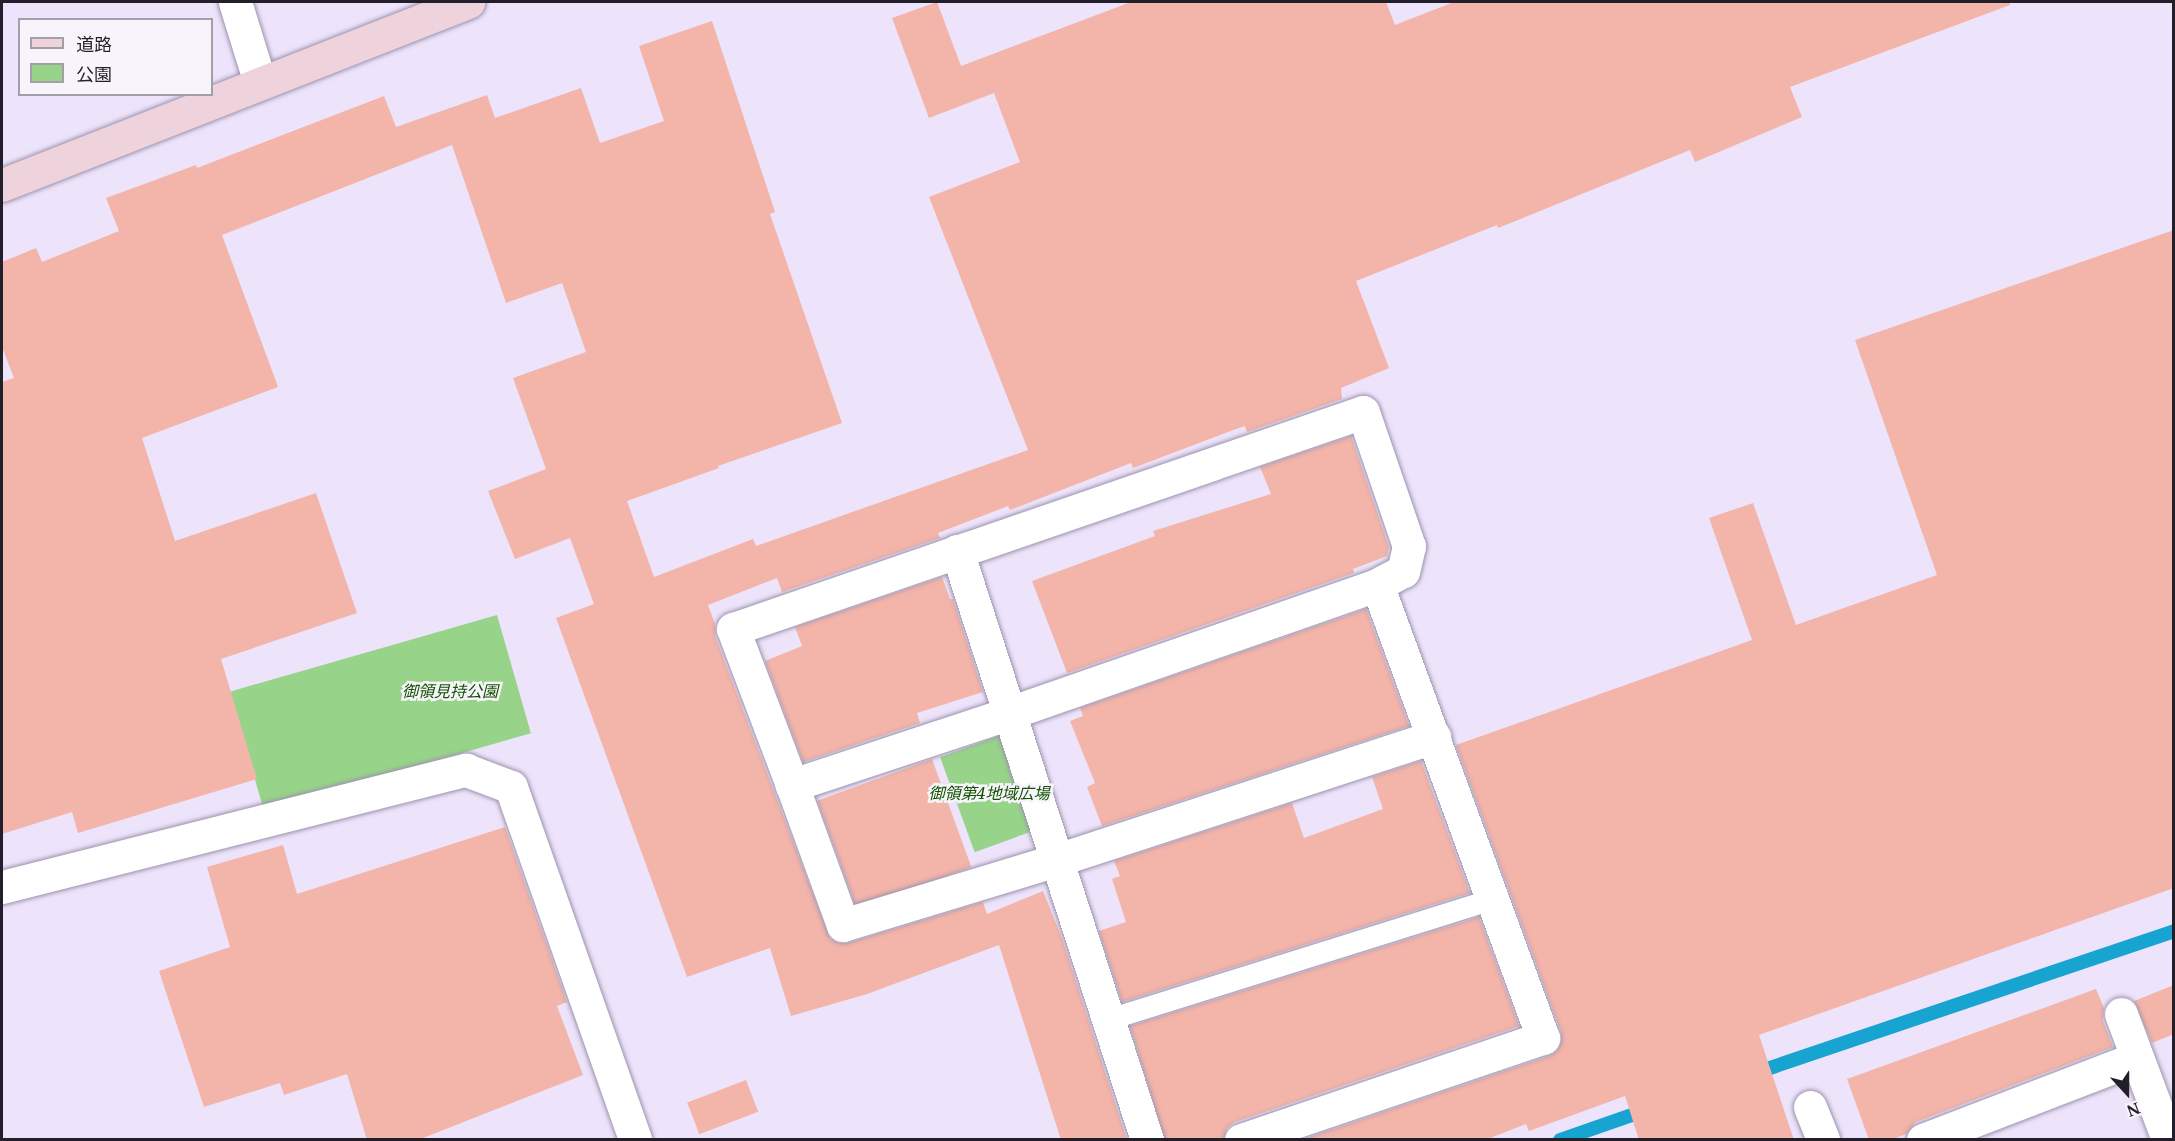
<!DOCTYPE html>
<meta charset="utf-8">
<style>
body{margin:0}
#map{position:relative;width:2175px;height:1141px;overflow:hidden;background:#ede4fb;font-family:"Noto Serif","Noto Sans JP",serif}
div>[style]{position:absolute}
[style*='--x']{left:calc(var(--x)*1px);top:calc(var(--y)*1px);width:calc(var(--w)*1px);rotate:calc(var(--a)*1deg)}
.green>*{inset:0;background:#97d489;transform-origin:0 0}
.stream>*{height:14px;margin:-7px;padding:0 7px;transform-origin:7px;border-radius:7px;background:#18a4d1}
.building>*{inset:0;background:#f3b4a9;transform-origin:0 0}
.roads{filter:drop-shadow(0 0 2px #9c92ad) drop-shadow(0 0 2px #9c92ad)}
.lane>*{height:21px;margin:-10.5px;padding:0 10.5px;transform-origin:10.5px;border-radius:10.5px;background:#fff}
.street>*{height:33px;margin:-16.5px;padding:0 16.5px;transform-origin:16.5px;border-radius:16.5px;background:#fff}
.secondary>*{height:33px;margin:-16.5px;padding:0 16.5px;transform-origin:16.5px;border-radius:16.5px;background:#efd3dc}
span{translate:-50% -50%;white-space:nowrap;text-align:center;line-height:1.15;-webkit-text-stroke:5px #f7f5fb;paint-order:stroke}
.park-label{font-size:16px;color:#125100;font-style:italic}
.frame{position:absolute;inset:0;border:3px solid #231f2a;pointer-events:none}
.legend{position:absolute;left:18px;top:18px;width:195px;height:78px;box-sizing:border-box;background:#f7f5fb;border:2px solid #a29fa7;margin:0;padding:8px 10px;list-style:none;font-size:18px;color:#231f2a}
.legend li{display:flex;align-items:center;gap:12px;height:30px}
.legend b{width:30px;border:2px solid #a29fa7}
.north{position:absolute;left:2097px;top:1063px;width:60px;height:60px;-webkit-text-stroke:4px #f7f5fb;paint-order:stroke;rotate:159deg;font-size:16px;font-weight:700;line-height:24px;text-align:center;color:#231f2a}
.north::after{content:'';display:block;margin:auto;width:21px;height:27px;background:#231f2a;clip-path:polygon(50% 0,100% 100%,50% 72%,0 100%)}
</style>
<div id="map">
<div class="green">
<i style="left:497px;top:615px;width:123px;height:278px;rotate:74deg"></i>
<i style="left:1004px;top:734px;width:101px;height:68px;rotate:70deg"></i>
</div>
<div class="stream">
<i style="--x:1752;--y:1074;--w:446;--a:-18.7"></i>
<i style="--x:1560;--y:1140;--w:94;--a:-19.2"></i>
</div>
<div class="building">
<i style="clip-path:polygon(937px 2px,961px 66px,1131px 2px,1386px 2px,1395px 25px,1454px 2px,2010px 2px,2010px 5px,1790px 87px,1802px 117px,1695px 162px,1690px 150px,1498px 228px,1497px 225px,1356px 281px,1389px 368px,1341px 388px,1342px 399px,1247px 432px,1245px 426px,1236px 429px,1133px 468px,1131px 463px,1010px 510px,1008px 506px,938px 533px,940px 538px,782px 592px,777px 578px,708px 605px,715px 624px,715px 636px,830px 939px,839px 943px,848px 943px,983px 902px,987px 914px,1043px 891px,1063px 941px,1127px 1140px,1061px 1140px,999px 945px,867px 994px,791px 1016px,770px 948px,687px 977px,556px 618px,594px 604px,570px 538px,515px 559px,488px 491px,546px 469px,513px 378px,586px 352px,562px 283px,506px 303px,452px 145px,222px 235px,278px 387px,142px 438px,175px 541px,316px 493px,357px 613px,221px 659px,257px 779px,78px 833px,72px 812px,2px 834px,2px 382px,14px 378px,2px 347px,2px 262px,36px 248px,42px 262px,119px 231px,106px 198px,196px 165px,197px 168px,384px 96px,396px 127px,487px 95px,495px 118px,581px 88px,600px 143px,664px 121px,639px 46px,712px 21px,775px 212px,770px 214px,842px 423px,718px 466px,719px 468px,627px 501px,654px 577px,753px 539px,756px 546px,1028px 450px,929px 197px,1020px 162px,994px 93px,929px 118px,892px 18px)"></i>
<i style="clip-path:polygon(2174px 230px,2174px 888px,1759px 1035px,1794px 1140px,1639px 1140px,1625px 1096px,1529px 1131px,1526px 1124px,1485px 1140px,1301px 1140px,1549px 1056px,1557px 1051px,1561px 1042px,1561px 1032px,1456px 745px,1752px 640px,1709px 518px,1753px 503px,1796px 625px,1937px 575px,1855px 340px)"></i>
<i style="clip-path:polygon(1351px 436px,1389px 547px,1387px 556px,1353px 569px,1354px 573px,1067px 673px,1032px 581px,1155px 536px,1153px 531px,1271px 494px,1260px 467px)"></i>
<i style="clip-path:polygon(942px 577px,950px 599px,953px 599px,983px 692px,917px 713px,920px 723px,803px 762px,765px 661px,802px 646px,795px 627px)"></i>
<i style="clip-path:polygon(1366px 609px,1409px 726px,1102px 826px,1087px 787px,1095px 783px,1070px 721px,1083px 716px,1080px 708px)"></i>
<i style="left:932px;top:759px;width:115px;height:122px;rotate:70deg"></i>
<i style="clip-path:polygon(1421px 761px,1470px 893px,1122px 1002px,1099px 931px,1126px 922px,1112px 879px,1120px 876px,1114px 861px,1292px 803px,1304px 838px,1383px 809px,1372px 777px)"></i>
<i style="clip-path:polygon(505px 827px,567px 1002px,557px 1006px,583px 1075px,418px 1140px,367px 1140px,347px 1074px,284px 1095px,280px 1083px,204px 1107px,159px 971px,230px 947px,207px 867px,283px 845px,297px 894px)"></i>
<i style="clip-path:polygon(1479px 917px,1519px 1026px,1235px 1122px,1227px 1128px,1223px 1140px,1165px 1140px,1130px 1026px)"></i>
<i style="clip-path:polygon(2174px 985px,2174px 1034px,2152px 1043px,2134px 1001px)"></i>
<i style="clip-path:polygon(2096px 989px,2104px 1008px,2103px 1021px,2113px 1047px,1916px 1122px,1906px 1134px,1891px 1140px,1869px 1140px,1847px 1079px)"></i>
<i style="left:746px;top:1080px;width:34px;height:63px;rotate:69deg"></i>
</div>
<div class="roads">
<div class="lane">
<i style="--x:1109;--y:1019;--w:401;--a:-17.4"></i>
</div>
<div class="street">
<i style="--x:235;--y:2;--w:85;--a:72.8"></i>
<i style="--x:957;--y:551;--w:619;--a:72.12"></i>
<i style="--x:792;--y:785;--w:167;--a:-110.7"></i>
<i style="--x:733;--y:629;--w:666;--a:-19.01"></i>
<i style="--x:1363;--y:412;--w:142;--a:71.1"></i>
<i style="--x:1409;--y:546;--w:26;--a:103"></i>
<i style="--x:1403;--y:571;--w:30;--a:152"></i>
<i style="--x:1377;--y:585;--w:389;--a:160.8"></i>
<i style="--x:1010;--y:713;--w:230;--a:161.7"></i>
<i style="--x:792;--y:785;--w:149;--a:70"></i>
<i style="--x:843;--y:925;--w:224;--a:-16.9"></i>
<i style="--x:1057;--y:860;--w:397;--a:-18.1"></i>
<i style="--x:2;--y:887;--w:479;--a:-14.2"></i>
<i style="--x:466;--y:770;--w:48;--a:20.7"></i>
<i style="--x:511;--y:787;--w:374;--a:70.6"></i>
<i style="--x:2121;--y:1014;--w:134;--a:69.5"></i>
<i style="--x:1810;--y:1107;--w:35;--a:68"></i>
<i style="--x:1241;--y:1140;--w:319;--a:-18.7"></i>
<i style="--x:1543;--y:1038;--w:482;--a:-110.1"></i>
<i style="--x:1923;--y:1140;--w:229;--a:-21"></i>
</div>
<div class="secondary">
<i style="--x:2;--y:185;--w:501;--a:-21.44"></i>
</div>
</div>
<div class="park-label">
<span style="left:450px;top:691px">御領見持公園</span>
<span style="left:989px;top:793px">御領第4地域広場</span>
</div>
<div class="frame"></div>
<ul class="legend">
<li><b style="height:8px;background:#efd3dc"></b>道路</li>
<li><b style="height:16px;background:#97d489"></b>公園</li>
</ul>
<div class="north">N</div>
</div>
